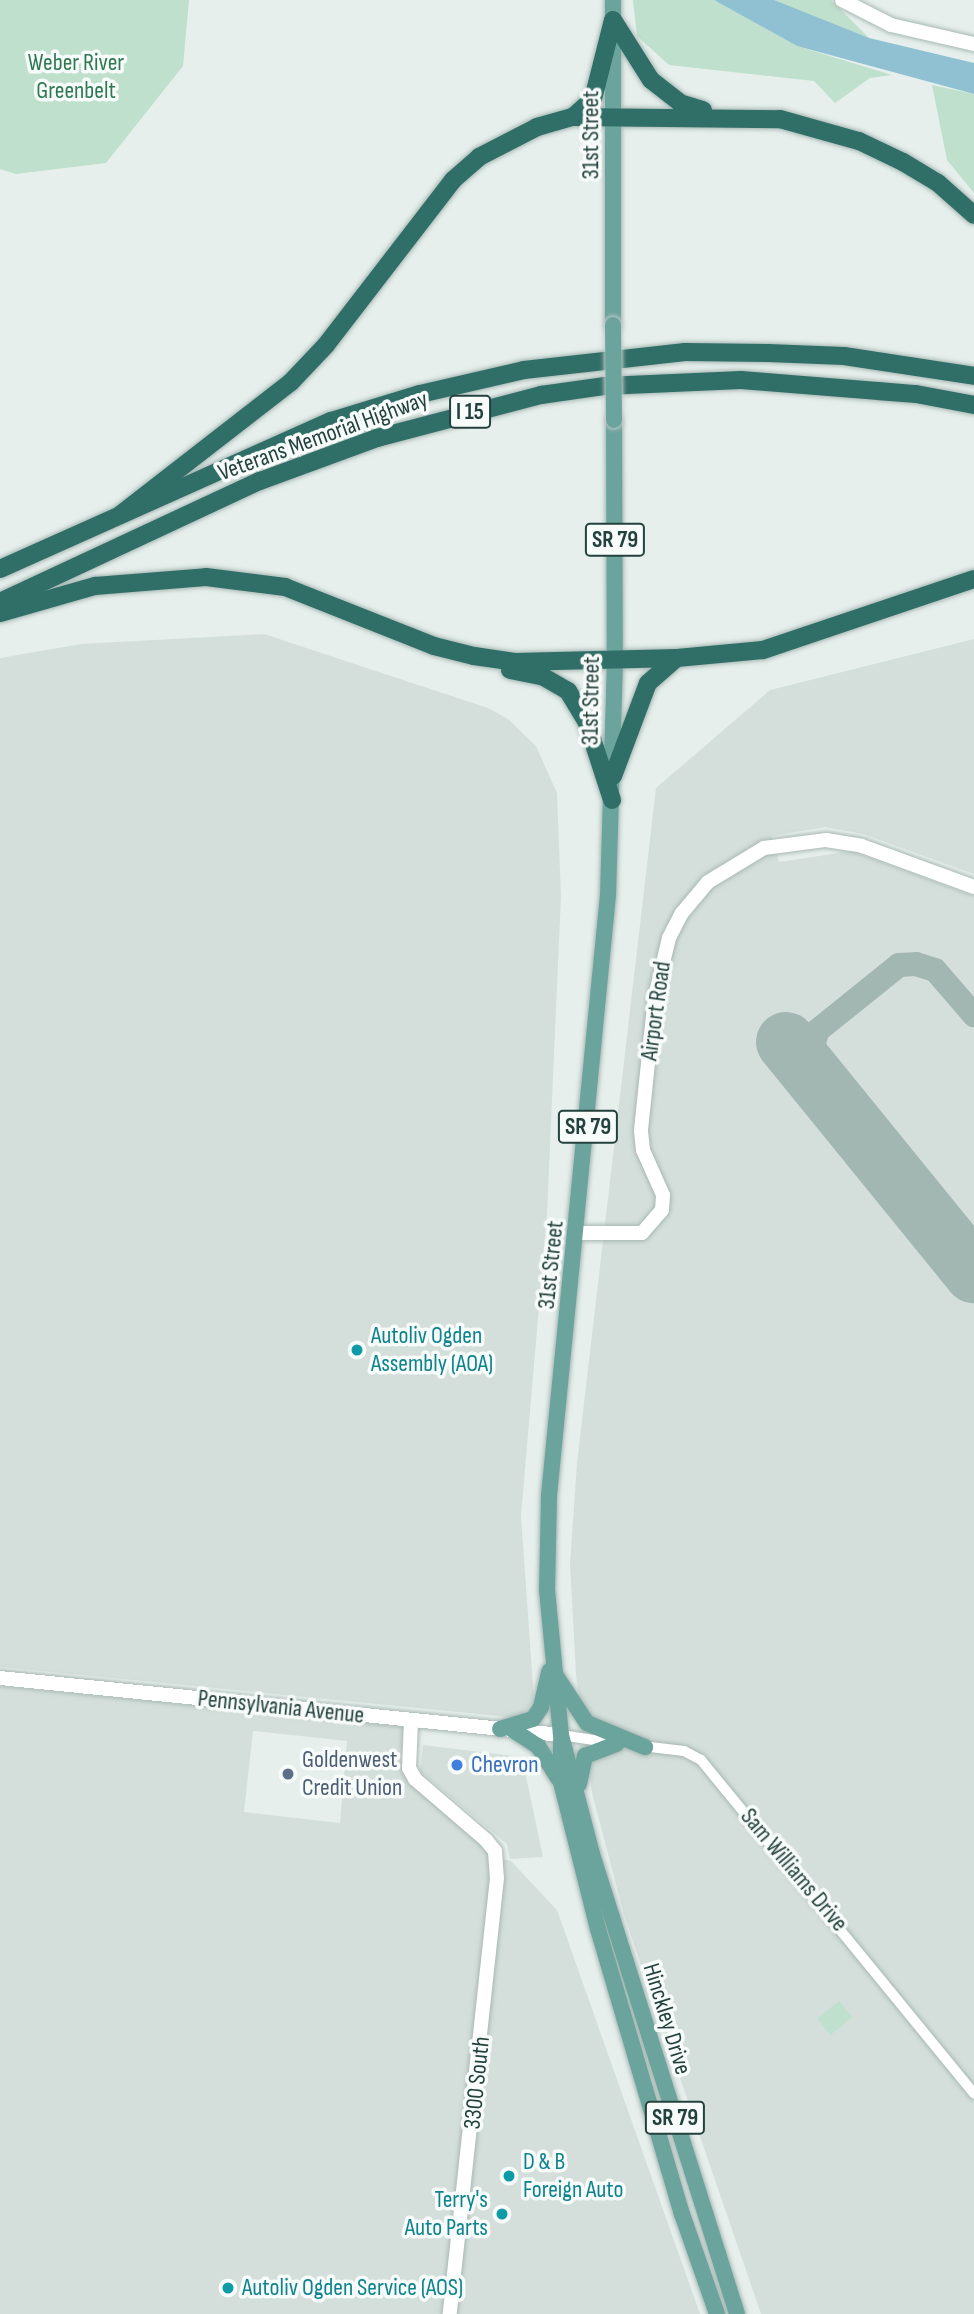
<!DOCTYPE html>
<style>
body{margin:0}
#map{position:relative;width:974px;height:2314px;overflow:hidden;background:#e6efec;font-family:"Sofia Sans Condensed",sans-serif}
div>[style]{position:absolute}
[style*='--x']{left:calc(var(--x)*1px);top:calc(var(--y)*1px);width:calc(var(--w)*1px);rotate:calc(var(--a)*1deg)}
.built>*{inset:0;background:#d4dfdb}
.green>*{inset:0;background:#bfe0cc;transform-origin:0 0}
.water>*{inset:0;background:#8fc1d3}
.taxiway>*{height:24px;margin:-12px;padding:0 12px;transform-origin:12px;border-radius:12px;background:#a2b6b2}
.runway>*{height:60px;margin:-30px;padding:0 30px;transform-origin:30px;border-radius:30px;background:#a2b6b2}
.roads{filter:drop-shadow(0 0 2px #a8b8b4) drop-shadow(0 0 2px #a8b8b4)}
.street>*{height:10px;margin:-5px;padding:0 5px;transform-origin:5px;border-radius:5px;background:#fff}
.secondary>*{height:14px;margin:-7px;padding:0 7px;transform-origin:7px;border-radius:7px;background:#fff}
.primary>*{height:16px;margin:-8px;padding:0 8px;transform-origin:8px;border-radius:8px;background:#6ba49c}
.highway>*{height:18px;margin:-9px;padding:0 9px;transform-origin:9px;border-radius:9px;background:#306e68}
.bridges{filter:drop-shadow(0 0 2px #c2cac9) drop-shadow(0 0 2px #c2cac9)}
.primary-bridge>*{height:16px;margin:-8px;padding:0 8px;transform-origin:8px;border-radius:8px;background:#6ba49c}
.dots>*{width:19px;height:19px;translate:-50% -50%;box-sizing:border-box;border:4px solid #f7fbf9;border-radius:50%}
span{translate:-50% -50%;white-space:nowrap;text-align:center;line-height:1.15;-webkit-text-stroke:7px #f7fbf9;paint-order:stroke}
.shield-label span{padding:2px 5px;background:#f7fbf9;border:2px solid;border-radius:5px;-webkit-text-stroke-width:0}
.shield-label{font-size:23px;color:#24423d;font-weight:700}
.park-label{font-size:24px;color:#2e7953}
.street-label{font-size:24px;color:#24423d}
.culture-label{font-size:24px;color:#0d838f}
.left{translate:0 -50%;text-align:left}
.right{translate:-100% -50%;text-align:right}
.service-label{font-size:24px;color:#4e5e75}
.shop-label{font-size:24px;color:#366cbe}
</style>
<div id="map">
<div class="built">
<i style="clip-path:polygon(264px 634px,488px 708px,508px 719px,536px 746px,557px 793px,561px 896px,547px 1214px,521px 1516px,534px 1700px,520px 1718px,0 1667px,0 658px,81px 644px)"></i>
<i style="clip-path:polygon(974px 639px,974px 874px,863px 834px,825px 827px,772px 836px,779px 862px,852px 851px,974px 896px,974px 2314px,761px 2314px,624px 1915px,592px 1793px,576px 1675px,570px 1564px,577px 1463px,656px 788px,770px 690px)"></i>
<i style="clip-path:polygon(evenodd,0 1686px,404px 1727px,401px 1757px,410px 1782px,486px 1840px,493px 1857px,511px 1861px,557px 1910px,700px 2314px,0 2314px,0 1686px,253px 1731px,347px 1741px,340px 1823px,244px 1812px,253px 1731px)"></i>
<i style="clip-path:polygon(423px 1745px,522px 1757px,543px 1857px,510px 1859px,507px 1844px,420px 1771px)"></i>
</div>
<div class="green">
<i style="clip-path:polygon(0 0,189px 0,183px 66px,106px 163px,16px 174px,0 169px)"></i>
<i style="clip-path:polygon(633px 0,714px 0,797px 46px,892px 75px,870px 78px,835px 103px,814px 81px,669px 65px,637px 36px)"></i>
<i style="clip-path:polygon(774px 0,831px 0,869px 38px,816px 20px)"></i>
<i style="clip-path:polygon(932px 85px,974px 94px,974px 193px,947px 160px)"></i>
<i style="left:839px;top:2001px;width:21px;height:28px;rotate:51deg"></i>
</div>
<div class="water">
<i style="clip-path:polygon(714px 0,774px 0,869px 38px,974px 63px,974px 94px,797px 46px)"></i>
</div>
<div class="taxiway">
<i style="--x:819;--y:1083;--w:27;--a:-110"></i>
<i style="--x:810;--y:1058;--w:28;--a:-75"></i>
<i style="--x:817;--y:1031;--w:105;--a:-38.8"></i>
<i style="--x:899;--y:965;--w:17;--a:-3"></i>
<i style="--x:916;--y:964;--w:20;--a:18"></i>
<i style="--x:935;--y:970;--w:60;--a:49.1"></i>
</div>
<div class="runway">
<i style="--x:786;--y:1042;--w:298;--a:50.9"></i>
</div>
<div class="roads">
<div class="street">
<i style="--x:561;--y:1735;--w:53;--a:8.7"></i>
<i style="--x:642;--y:1746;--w:42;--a:6.8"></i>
<i style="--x:684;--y:1751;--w:19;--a:28"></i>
<i style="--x:701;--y:1760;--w:431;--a:50.7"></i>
</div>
<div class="secondary">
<i style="--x:842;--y:0;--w:55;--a:27"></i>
<i style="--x:891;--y:25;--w:85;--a:12.9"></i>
<i style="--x:577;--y:1233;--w:65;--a:0"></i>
<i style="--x:642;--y:1233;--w:30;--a:-49"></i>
<i style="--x:662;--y:1210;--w:15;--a:-86"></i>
<i style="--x:663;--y:1195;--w:49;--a:-114"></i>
<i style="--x:643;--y:1150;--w:20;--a:-96"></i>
<i style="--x:641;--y:1130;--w:134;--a:-84"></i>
<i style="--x:655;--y:997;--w:61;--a:-76.7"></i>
<i style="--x:669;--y:938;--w:28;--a:-63"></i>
<i style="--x:682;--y:913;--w:40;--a:-50"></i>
<i style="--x:708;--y:882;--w:66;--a:-31.3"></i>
<i style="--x:764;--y:848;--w:63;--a:-7.4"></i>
<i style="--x:826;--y:840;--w:36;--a:9"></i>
<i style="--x:862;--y:846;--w:119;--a:20.1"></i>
<i style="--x:0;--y:1678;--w:564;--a:5.8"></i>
<i style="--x:411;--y:1721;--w:47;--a:92.4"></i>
<i style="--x:409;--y:1768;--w:13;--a:61"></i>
<i style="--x:415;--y:1779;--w:94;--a:40.7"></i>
<i style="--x:486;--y:1840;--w:14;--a:51"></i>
<i style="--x:495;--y:1851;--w:27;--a:86"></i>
<i style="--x:497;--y:1878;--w:439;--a:96.2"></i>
</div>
<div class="primary">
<i style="--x:613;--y:325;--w:325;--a:-90"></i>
<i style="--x:614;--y:420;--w:240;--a:89.8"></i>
<i style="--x:615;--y:660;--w:235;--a:91.7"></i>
<i style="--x:608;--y:895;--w:604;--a:95.61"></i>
<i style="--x:549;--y:1496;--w:94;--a:91.2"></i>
<i style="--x:547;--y:1590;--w:146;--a:84.5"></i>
<i style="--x:561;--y:1735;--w:123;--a:75.4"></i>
<i style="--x:592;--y:1854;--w:482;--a:72.5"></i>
<i style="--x:554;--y:1673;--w:60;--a:56.6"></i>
<i style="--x:587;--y:1723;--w:63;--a:22.5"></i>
<i style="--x:500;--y:1729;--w:34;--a:-17"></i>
<i style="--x:533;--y:1719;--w:14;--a:-56"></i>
<i style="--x:541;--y:1707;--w:37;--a:-77"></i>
<i style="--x:513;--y:1730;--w:30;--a:33"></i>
<i style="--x:538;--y:1746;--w:38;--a:58"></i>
<i style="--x:561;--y:1741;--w:41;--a:90"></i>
<i style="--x:561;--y:1782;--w:152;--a:75.9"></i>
<i style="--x:598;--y:1929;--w:297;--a:73.6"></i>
<i style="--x:682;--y:2214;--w:106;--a:70.7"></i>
<i style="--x:579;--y:1784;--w:29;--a:-78"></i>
<i style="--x:585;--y:1756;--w:34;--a:-21"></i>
</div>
<div class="highway">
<i style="--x:613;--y:20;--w:71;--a:57.7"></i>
<i style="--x:651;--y:80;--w:37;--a:38"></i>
<i style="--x:680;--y:103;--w:24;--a:17"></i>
<i style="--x:573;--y:117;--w:27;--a:-42"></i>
<i style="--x:593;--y:99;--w:81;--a:-75.8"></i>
<i style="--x:121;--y:514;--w:215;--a:-37.8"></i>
<i style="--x:291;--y:382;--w:51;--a:-46.6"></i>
<i style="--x:326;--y:345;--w:208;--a:-52.4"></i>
<i style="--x:453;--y:180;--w:35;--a:-41"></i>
<i style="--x:479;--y:157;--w:65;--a:-27.3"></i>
<i style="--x:537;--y:127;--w:37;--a:-16"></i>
<i style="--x:573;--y:117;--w:207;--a:0.6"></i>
<i style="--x:780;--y:119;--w:82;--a:15.6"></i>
<i style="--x:859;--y:141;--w:49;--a:25.5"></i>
<i style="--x:903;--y:162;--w:41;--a:31"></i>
<i style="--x:938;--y:183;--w:48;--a:41.6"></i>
<i style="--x:0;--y:569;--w:363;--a:-24.1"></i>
<i style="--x:331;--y:421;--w:93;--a:-16.9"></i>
<i style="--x:420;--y:394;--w:107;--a:-13"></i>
<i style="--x:524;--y:370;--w:162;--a:-6.4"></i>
<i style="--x:685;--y:352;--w:83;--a:0.7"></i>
<i style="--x:768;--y:353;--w:76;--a:2.3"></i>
<i style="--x:844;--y:356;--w:132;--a:8.7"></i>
<i style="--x:0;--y:602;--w:287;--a:-25"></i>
<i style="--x:260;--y:481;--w:125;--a:-20.2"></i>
<i style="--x:377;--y:438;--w:170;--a:-14.7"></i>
<i style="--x:541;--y:395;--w:65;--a:-8"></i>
<i style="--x:605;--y:386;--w:136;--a:-2.5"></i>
<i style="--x:741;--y:380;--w:176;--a:4.6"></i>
<i style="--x:916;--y:394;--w:59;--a:10.7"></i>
<i style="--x:0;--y:613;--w:99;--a:-15.9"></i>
<i style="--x:95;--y:586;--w:111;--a:-4.6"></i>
<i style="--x:206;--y:577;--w:80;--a:7.2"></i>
<i style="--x:285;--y:587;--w:160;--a:21.6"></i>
<i style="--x:434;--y:646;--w:41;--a:14"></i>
<i style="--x:474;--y:656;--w:41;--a:8.3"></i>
<i style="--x:515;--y:662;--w:162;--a:-1.4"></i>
<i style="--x:677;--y:658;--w:86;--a:-5.3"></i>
<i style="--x:763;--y:650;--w:223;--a:-18.6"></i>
<i style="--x:510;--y:670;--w:33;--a:11"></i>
<i style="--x:542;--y:676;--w:30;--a:30"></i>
<i style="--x:568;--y:691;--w:37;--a:59"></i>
<i style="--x:587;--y:723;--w:81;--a:72"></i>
<i style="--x:613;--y:776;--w:99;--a:-69.4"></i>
<i style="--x:648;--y:683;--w:38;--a:-41"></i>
</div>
</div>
<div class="bridges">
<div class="primary-bridge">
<i style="--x:613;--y:325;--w:95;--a:89.4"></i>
</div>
</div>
<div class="dots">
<i style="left:357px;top:1350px;background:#0f9aa8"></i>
<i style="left:457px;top:1765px;background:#3f7fe0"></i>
<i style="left:288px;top:1774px;background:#5c6f8a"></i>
<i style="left:509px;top:2176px;background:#0f9aa8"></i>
<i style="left:502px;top:2214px;background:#0f9aa8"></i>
<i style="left:228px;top:2288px;background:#0f9aa8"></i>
</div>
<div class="shield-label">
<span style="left:470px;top:412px">I 15</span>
<span style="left:615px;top:540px">SR 79</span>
<span style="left:588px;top:1127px">SR 79</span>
<span style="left:675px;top:2118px">SR 79</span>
</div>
<div class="park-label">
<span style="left:76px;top:77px">Weber River<br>Greenbelt</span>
</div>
<div class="street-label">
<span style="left:591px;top:135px;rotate:-90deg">31st Street</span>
<span style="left:323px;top:436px;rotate:-20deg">Veterans Memorial Highway</span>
<span style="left:591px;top:701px;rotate:-89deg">31st Street</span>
<span style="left:656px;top:1011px;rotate:-82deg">Airport Road</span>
<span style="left:551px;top:1265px;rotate:-84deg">31st Street</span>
<span style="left:281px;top:1707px;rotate:6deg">Pennsylvania Avenue</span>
<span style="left:794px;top:1870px;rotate:50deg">Sam Williams Drive</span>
<span style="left:667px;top:2019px;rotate:73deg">Hinckley Drive</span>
<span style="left:477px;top:2083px;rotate:-84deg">3300 South</span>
</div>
<div class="culture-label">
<span class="left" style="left:371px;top:1350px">Autoliv Ogden<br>Assembly (AOA)</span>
<span class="left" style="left:523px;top:2176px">D &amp; B<br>Foreign Auto</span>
<span class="right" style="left:488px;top:2214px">Terry's<br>Auto Parts</span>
<span class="left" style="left:242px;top:2288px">Autoliv Ogden Service (AOS)</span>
</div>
<div class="service-label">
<span class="left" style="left:302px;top:1774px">Goldenwest<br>Credit Union</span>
</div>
<div class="shop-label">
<span class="left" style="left:471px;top:1765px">Chevron</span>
</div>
</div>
